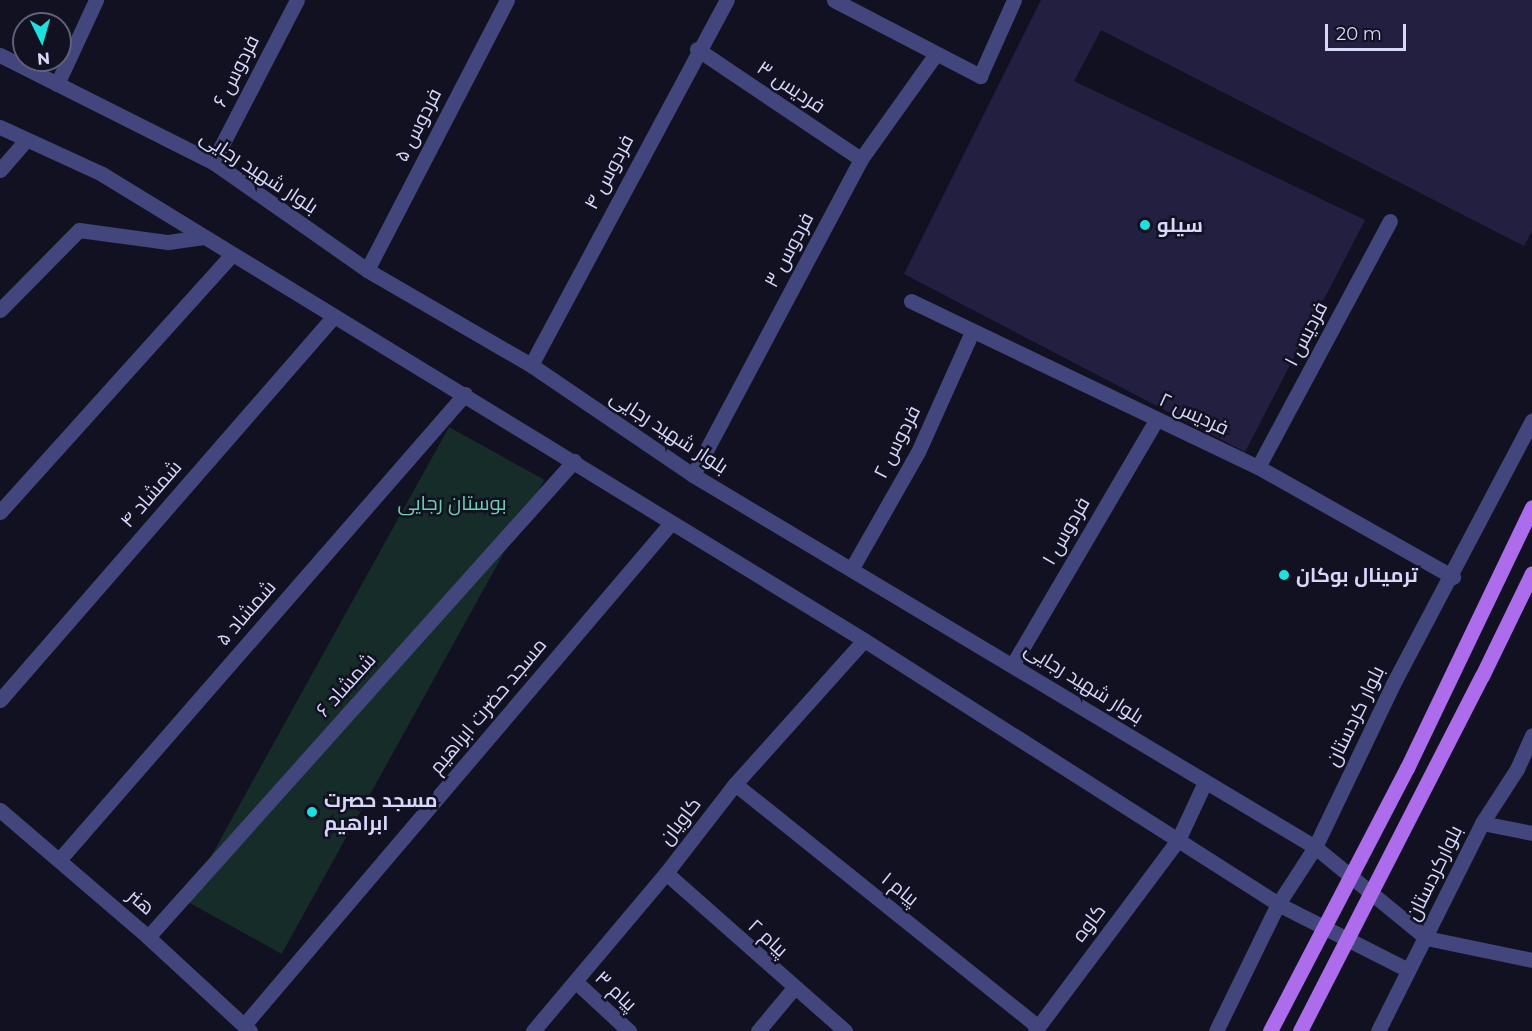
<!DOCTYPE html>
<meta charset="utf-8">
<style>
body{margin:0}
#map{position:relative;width:1532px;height:1031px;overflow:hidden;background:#121122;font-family:Montserrat,Cairo,sans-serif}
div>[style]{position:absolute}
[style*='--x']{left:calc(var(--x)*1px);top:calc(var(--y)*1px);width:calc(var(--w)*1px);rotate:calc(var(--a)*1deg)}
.green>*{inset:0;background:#152c28;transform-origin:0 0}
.building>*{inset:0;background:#221f41}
.minor>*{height:15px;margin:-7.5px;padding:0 7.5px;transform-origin:7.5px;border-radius:7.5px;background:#42467c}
.major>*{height:15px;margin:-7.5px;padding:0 7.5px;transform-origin:7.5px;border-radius:7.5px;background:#ad6cec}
.major-bridge>*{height:15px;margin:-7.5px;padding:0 7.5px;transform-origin:7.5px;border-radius:7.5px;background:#ad6cec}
.dots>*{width:16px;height:16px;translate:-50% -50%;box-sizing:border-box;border:3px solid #121122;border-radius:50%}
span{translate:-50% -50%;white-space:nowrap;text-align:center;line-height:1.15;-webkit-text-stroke:5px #121122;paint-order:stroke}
.street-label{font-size:20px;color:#d7d7fa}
.poi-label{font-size:20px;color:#d7d7fa;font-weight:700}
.left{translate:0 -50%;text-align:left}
.park-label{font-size:20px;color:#6cd1ac}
.north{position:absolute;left:12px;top:12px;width:60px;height:60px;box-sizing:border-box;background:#121122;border:2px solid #616078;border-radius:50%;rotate:175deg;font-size:16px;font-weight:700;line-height:24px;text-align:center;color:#d7d7fa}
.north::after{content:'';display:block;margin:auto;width:21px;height:27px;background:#1ce1de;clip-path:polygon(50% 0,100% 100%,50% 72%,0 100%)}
.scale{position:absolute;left:1325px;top:24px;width:81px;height:27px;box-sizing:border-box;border:3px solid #d7d7fa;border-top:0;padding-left:8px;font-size:18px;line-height:21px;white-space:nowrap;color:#d7d7fa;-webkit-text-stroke:4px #121122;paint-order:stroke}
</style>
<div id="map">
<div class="green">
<i style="left:449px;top:427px;width:109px;height:542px;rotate:29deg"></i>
</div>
<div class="building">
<i style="clip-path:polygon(1041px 0,1532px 0,1532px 231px,1524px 246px,1101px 30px,1074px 81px,1365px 220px,1245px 452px,904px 274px)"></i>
</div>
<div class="minor">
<i style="--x:834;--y:0;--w:165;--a:27.5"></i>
<i style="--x:980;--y:76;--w:83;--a:-65.9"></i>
<i style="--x:697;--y:49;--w:197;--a:33.9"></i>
<i style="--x:0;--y:55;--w:238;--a:26.7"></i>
<i style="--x:213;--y:162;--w:188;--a:35"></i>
<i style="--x:367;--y:270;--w:190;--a:30.1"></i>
<i style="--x:531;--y:365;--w:196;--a:34.2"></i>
<i style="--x:693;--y:475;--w:725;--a:30.88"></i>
<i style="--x:1315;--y:847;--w:144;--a:39.3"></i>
<i style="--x:1426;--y:938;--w:108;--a:11.7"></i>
<i style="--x:57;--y:84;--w:93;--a:-65.1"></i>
<i style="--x:0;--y:127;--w:112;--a:24.7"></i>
<i style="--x:102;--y:174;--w:893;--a:31.45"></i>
<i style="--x:864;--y:640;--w:491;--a:32.5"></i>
<i style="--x:1278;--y:904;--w:146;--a:26.9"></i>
<i style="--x:213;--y:162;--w:182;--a:-62.6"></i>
<i style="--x:0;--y:170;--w:38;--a:-49"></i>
<i style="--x:367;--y:270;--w:304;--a:-62.6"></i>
<i style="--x:911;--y:301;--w:385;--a:25.6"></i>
<i style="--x:1258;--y:467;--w:224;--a:29.4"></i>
<i style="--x:0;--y:310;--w:112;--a:-45.4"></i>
<i style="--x:79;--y:230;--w:90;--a:7.7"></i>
<i style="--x:168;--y:242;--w:36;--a:-8"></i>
<i style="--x:531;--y:365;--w:414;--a:-61.8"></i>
<i style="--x:1258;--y:467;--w:279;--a:-61.8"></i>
<i style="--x:693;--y:475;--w:358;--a:-62"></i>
<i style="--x:861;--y:159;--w:129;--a:-54.5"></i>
<i style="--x:0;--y:512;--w:347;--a:-48"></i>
<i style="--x:852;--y:568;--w:133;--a:-60.4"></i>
<i style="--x:918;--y:452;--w:132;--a:-65.8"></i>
<i style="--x:1013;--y:664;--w:283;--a:-59.6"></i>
<i style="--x:0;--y:700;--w:509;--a:-48.98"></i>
<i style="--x:735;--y:784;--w:388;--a:38.7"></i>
<i style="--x:0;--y:810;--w:195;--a:40.6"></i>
<i style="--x:148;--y:937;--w:139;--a:42.7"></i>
<i style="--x:1482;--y:823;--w:51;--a:11.3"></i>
<i style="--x:59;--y:860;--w:618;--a:-48.94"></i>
<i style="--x:666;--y:873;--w:239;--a:41.4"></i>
<i style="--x:148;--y:937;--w:639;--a:-48.17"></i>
<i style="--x:575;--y:981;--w:74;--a:42.8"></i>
<i style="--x:244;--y:1025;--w:659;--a:-49.62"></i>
<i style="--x:533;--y:1031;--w:207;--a:-49.9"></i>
<i style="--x:666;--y:873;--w:113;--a:-52.2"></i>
<i style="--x:735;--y:784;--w:193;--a:-48.1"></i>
<i style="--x:758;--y:1031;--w:55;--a:-50.2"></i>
<i style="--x:1035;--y:1031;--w:239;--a:-53.2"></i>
<i style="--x:1178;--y:840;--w:64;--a:-65"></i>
<i style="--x:1216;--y:1031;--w:141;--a:-64"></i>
<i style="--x:1278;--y:904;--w:68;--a:-57"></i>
<i style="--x:1315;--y:847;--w:181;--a:-64.4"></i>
<i style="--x:1393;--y:684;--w:298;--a:-62.2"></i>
<i style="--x:1378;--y:1031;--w:233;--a:-63.4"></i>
<i style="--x:1482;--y:823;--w:64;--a:-57.1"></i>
<i style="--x:1517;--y:769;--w:37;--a:-66"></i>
</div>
<div class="major">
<i style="--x:1482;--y:676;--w:114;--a:-64.1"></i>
<i style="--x:1407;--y:768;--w:289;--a:-64.4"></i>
</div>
<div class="major-bridge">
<i style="--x:1270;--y:1031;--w:297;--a:-62.5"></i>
<i style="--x:1300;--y:1031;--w:399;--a:-62.9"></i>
</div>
<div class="dots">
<i style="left:1145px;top:225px;background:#1ce1de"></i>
<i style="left:1284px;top:575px;background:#1ce1de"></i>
<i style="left:312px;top:812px;background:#1ce1de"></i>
</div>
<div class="street-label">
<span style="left:236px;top:71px;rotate:-63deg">فردوس ۶</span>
<span style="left:791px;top:87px;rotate:34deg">فردیس ۳</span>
<span style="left:418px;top:125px;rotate:-63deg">فردوس ۵</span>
<span style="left:259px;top:172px;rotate:33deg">بلوار شهید رجایی</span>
<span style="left:609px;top:172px;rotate:-62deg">فردوس ۴</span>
<span style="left:789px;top:250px;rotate:-62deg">فردوس ۳</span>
<span style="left:1306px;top:334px;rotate:-62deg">فردیس ۱</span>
<span style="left:1194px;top:414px;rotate:25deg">فردیس ۲</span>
<span style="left:669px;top:432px;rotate:33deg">بلوار شهید رجایی</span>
<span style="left:897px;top:442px;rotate:-63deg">فردوس ۲</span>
<span style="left:151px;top:494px;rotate:-49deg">شمشاد ۴</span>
<span style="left:1066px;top:531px;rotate:-60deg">فردوس ۱</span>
<span style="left:246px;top:613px;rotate:-49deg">شمشاد ۵</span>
<span style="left:1084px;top:683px;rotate:32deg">بلوار شهید رجایی</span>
<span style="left:346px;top:685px;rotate:-48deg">شمشاد ۶</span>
<span style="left:488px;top:706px;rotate:-50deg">مسجد حضرت ابراهیم</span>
<span style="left:1355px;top:716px;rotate:-64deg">بلوار کردستان</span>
<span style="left:680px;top:821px;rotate:-52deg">کاویان</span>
<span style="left:1434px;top:873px;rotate:-64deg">بلوارکردستان</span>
<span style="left:900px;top:889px;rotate:39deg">پیام ۱</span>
<span style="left:141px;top:902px;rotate:41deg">هنر</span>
<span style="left:1089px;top:923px;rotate:-53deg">کاوه</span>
<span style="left:768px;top:938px;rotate:42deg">پیام ۲</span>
<span style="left:616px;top:991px;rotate:43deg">پیام ۳</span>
</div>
<div class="poi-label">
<span class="left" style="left:1157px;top:225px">سیلو</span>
<span class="left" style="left:1296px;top:575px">ترمینال بوکان</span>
<span class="left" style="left:324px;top:812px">مسجد حصرت<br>ابراهیم</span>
</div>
<div class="park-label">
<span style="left:452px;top:503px">بوستان رجایی</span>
</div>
<div class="north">N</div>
<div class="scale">20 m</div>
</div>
